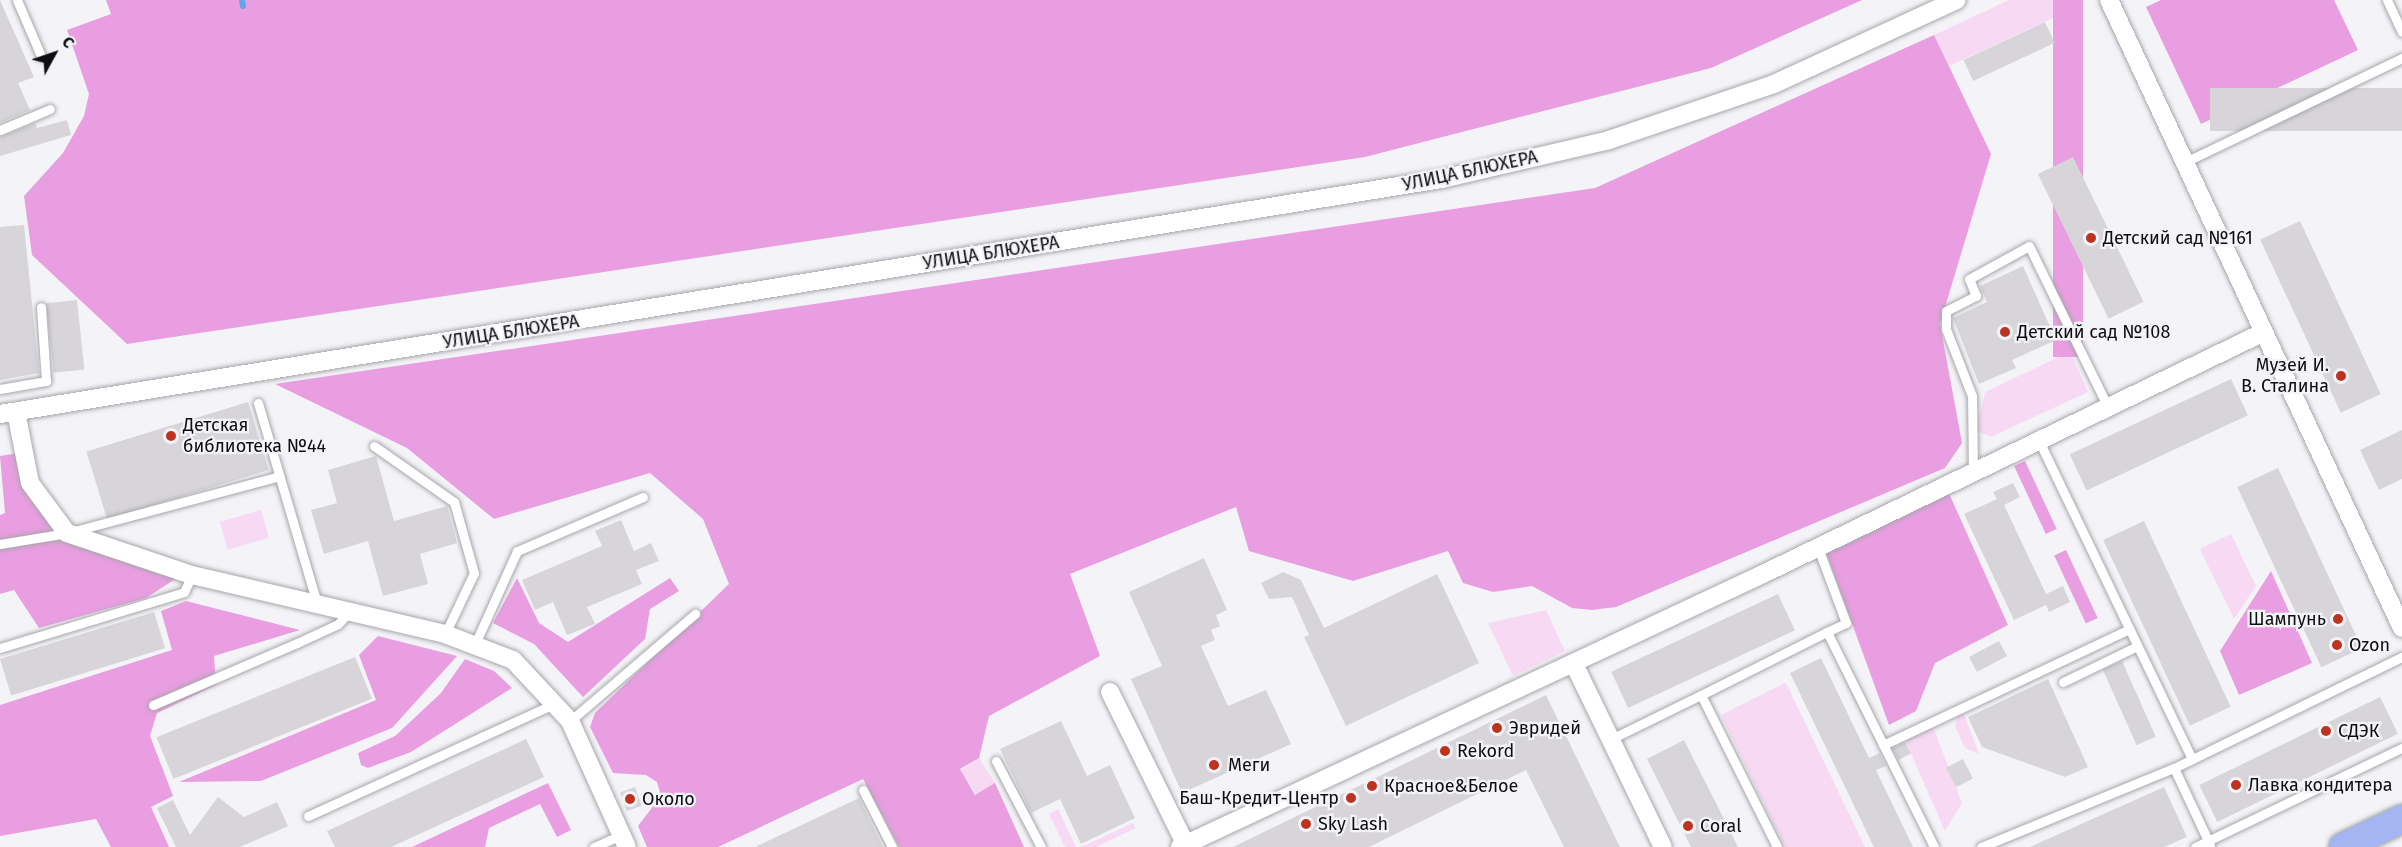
<!DOCTYPE html>
<meta charset="utf-8">
<style>
body{margin:0}
#map{position:relative;width:2402px;height:847px;overflow:hidden;background:#f4f4f8;font-family:"Fira Sans",sans-serif}
div>[style]{position:absolute}
[style*='--x']{left:calc(var(--x)*1px);top:calc(var(--y)*1px);width:calc(var(--w)*1px);rotate:calc(var(--a)*1deg)}
.green>*{inset:0;background:#f7d9f3;transform-origin:0 0}
.forest>*{inset:0;background:#e89ee0;transform-origin:0 0}
.stream>*{height:6px;margin:-3px;padding:0 3px;transform-origin:3px;border-radius:3px;background:#61a5ea}
.building>*{inset:0;background:#d7d5d9;transform-origin:0 0}
.roads{filter:drop-shadow(0 0 2px #a7a6aa) drop-shadow(0 0 2px #a7a6aa)}
.service>*{height:9px;margin:-4.5px;padding:0 4.5px;transform-origin:4.5px;border-radius:4.5px;background:#fff}
.minor>*{height:18px;margin:-9px;padding:0 9px;transform-origin:9px;border-radius:9px;background:#fff}
.primary>*{height:28px;margin:-14px;padding:0 14px;transform-origin:14px;border-radius:14px;background:#a5b5f2}
.dots>*{width:16px;height:16px;translate:-50% -50%;box-sizing:border-box;border:3px solid #f4f4f8;border-radius:50%}
span{translate:-50% -50%;white-space:nowrap;text-align:center;line-height:1.15;-webkit-text-stroke:4.5px #f4f4f8;paint-order:stroke}
.street-label{font-size:18px;color:#0e0e10}
.poi-label{font-size:18px;color:#0e0e10}
.left{translate:0 -50%;text-align:left}
.right{translate:-100% -50%;text-align:right}
.north{position:absolute;left:24px;top:24px;width:60px;height:60px;-webkit-text-stroke:4px #f4f4f8;paint-order:stroke;rotate:50deg;font-size:16px;font-weight:700;line-height:24px;text-align:center;color:#0e0e10}
.north::after{content:'';display:block;margin:auto;width:21px;height:27px;background:#0e0e10;clip-path:polygon(50% 0,100% 100%,50% 72%,0 100%)}
</style>
<div id="map">
<div class="green">
<i style="clip-path:polygon(2009px 0,2053px 0,2060px 15px,1949px 66px,1934px 35px)"></i>
<i style="clip-path:polygon(2067px 345px,2088px 392px,1991px 437px,1976px 430px,1985px 392px,2061px 356px,2058px 351px)"></i>
<i style="left:261px;top:510px;width:29px;height:43px;rotate:74deg"></i>
<i style="clip-path:polygon(2231px 534px,2256px 586px,2234px 619px,2200px 549px)"></i>
<i style="clip-path:polygon(1546px 610px,1565px 651px,1513px 676px,1488px 623px)"></i>
<i style="clip-path:polygon(1785px 683px,1786px 683px,1865px 847px,1785px 847px,1721px 715px)"></i>
<i style="clip-path:polygon(1959px 713px,1964px 714px,1979px 754px,1965px 748px,1955px 726px)"></i>
<i style="clip-path:polygon(1933px 727px,1962px 803px,1945px 831px,1905px 740px)"></i>
<i style="left:979px;top:758px;width:30px;height:22px;rotate:57deg"></i>
<i style="clip-path:polygon(1058px 809px,1076px 847px,1065px 847px,1049px 814px)"></i>
<i style="clip-path:polygon(1133px 823px,1136px 828px,1096px 847px,1081px 847px)"></i>
</div>
<div class="forest">
<i style="clip-path:polygon(106px 0,1862px 0,1711px 68px,1365px 157px,127px 344px,32px 255px,24px 196px,63px 153px,84px 116px,89px 94px,67px 30px,111px 14px)"></i>
<i style="left:2053px;top:0;width:30px;height:357px"></i>
<i style="clip-path:polygon(2161px 0,2334px 0,2358px 50px,2201px 124px,2146px 7px)"></i>
<i style="clip-path:polygon(1934px 35px,1991px 154px,1940px 324px,1962px 443px,1945px 468px,1616px 607px,1592px 610px,1572px 608px,1532px 586px,1493px 592px,1463px 583px,1448px 551px,1353px 581px,1249px 551px,1236px 507px,1070px 574px,1100px 656px,989px 716px,979px 758px,960px 769px,975px 795px,995px 783px,1024px 847px,899px 847px,863px 779px,718px 847px,647px 847px,638px 826px,661px 796px,657px 782px,646px 775px,613px 773px,590px 727px,595px 713px,729px 584px,703px 519px,650px 473px,494px 519px,407px 448px,275px 384px,1595px 188px)"></i>
<i style="clip-path:polygon(18px 453px,54px 527px,180px 576px,146px 598px,39px 628px,14px 590px,0 594px,0 515px,5px 513px,0 456px)"></i>
<i style="left:2025px;top:461px;width:75px;height:12px;rotate:65deg"></i>
<i style="clip-path:polygon(1947px 489px,2008px 625px,1935px 663px,1916px 711px,1889px 725px,1826px 552px)"></i>
<i style="left:2066px;top:550px;width:75px;height:13px;rotate:65deg"></i>
<i style="clip-path:polygon(2271px 571px,2312px 663px,2239px 695px,2220px 651px)"></i>
<i style="clip-path:polygon(517px 578px,539px 623px,568px 642px,670px 578px,679px 591px,650px 609px,645px 639px,583px 697px,534px 644px,493px 623px)"></i>
<i style="clip-path:polygon(186px 601px,300px 630px,214px 656px,216px 685px,157px 713px,150px 736px,173px 796px,151px 807px,169px 847px,111px 847px,96px 819px,0 836px,0 705px,172px 650px,161px 611px)"></i>
<i style="clip-path:polygon(378px 636px,457px 656px,392px 728px,261px 781px,179px 782px,376px 700px,359px 655px)"></i>
<i style="clip-path:polygon(465px 659px,494px 671px,512px 688px,411px 752px,368px 768px,361px 765px,358px 753px,395px 736px,441px 693px)"></i>
<i style="clip-path:polygon(548px 783px,571px 830px,557px 837px,540px 804px,489px 828px,485px 847px,412px 847px)"></i>
</div>
<div class="stream">
<i style="--x:242;--y:0;--w:6;--a:81"></i>
</div>
<div class="building">
<i style="clip-path:polygon(0 0,34px 77px,18px 83px,30px 110px,0 123px)"></i>
<i style="left:2045px;top:22px;width:23px;height:90px;rotate:65deg"></i>
<i style="left:2402px;top:88px;width:43px;height:192px;rotate:90deg"></i>
<i style="clip-path:polygon(67px 120px,71px 135px,0 156px,0 137px,35px 123px,37px 128px)"></i>
<i style="left:2073px;top:157px;width:161px;height:39px;rotate:64deg"></i>
<i style="left:2300px;top:221px;width:191px;height:44px;rotate:65deg"></i>
<i style="clip-path:polygon(24px 225px,39px 373px,0 380px,0 227px)"></i>
<i style="clip-path:polygon(2023px 266px,2056px 340px,2012px 360px,2016px 368px,1979px 384px,1953px 318px,1987px 302px,1980px 286px)"></i>
<i style="left:77px;top:300px;width:70px;height:31px;rotate:84deg"></i>
<i style="left:2231px;top:379px;width:40px;height:178px;rotate:65deg"></i>
<i style="left:248px;top:402px;width:71px;height:169px;rotate:73deg"></i>
<i style="clip-path:polygon(2402px 430px,2402px 479px,2379px 490px,2360px 450px)"></i>
<i style="clip-path:polygon(376px 456px,394px 521px,447px 506px,457px 543px,420px 554px,428px 584px,383px 596px,368px 541px,324px 554px,311px 510px,337px 503px,328px 470px)"></i>
<i style="left:2278px;top:468px;width:199px;height:45px;rotate:65deg"></i>
<i style="clip-path:polygon(2013px 483px,2020px 497px,2004px 505px,2046px 594px,2063px 586px,2070px 602px,2049px 612px,2046px 605px,2014px 620px,1964px 514px,1997px 499px,1993px 492px)"></i>
<i style="clip-path:polygon(621px 520px,634px 551px,651px 543px,659px 561px,636px 570px,642px 584px,587px 607px,595px 624px,567px 635px,553px 602px,535px 610px,522px 580px,602px 546px,595px 531px)"></i>
<i style="left:2144px;top:521px;width:205px;height:45px;rotate:65deg"></i>
<i style="clip-path:polygon(1204px 558px,1227px 610px,1216px 615px,1220px 626px,1211px 630px,1215px 640px,1201px 646px,1228px 706px,1266px 690px,1291px 744px,1182px 793px,1131px 679px,1162px 666px,1129px 592px)"></i>
<i style="clip-path:polygon(1283px 572px,1301px 580px,1324px 628px,1437px 574px,1479px 663px,1346px 726px,1304px 637px,1309px 635px,1292px 597px,1269px 599px,1261px 583px)"></i>
<i style="left:1778px;top:594px;width:40px;height:184px;rotate:65deg"></i>
<i style="left:154px;top:612px;width:38px;height:161px;rotate:73deg"></i>
<i style="left:1999px;top:641px;width:17px;height:34px;rotate:62deg"></i>
<i style="left:355px;top:657px;width:45px;height:214px;rotate:68deg"></i>
<i style="clip-path:polygon(1821px 658px,1869px 758px,1880px 753px,1886px 766px,1876px 770px,1913px 847px,1874px 847px,1790px 673px)"></i>
<i style="left:2122px;top:661px;width:83px;height:21px;rotate:66deg"></i>
<i style="clip-path:polygon(2048px 679px,2088px 767px,2065px 777px,1982px 747px,1968px 717px)"></i>
<i style="clip-path:polygon(1546px 695px,1620px 847px,1564px 847px,1526px 770px,1369px 847px,1233px 847px)"></i>
<i style="left:2380px;top:697px;width:41px;height:201px;rotate:64deg"></i>
<i style="clip-path:polygon(1061px 721px,1087px 776px,1110px 765px,1135px 818px,1081px 844px,1060px 799px,1031px 813px,1000px 749px)"></i>
<i style="clip-path:polygon(526px 739px,544px 777px,391px 847px,335px 847px,327px 831px)"></i>
<i style="clip-path:polygon(1684px 740px,1718px 807px,1738px 847px,1691px 847px,1647px 759px)"></i>
<i style="left:1905px;top:742px;width:13px;height:14px;rotate:63deg"></i>
<i style="left:1963px;top:759px;width:22px;height:19px;rotate:63deg"></i>
<i style="left:635px;top:787px;width:20px;height:16px;rotate:70deg"></i>
<i style="clip-path:polygon(2164px 787px,2187px 837px,2164px 847px,2030px 847px)"></i>
<i style="clip-path:polygon(218px 797px,244px 817px,277px 802px,288px 826px,240px 847px,176px 847px,157px 808px,173px 800px,190px 835px)"></i>
<i style="clip-path:polygon(859px 798px,883px 847px,755px 847px)"></i>
</div>
<div class="roads">
<div class="service">
<i style="--x:17;--y:0;--w:61;--a:66.8"></i>
<i style="--x:2387;--y:0;--w:35;--a:65"></i>
<i style="--x:0;--y:130;--w:54;--a:-22.8"></i>
<i style="--x:2185;--y:162;--w:241;--a:-25.6"></i>
<i style="--x:0;--y:389;--w:47;--a:-9.9"></i>
<i style="--x:46;--y:381;--w:74;--a:-93.9"></i>
<i style="--x:258;--y:403;--w:209;--a:73.6"></i>
<i style="--x:2039;--y:441;--w:353;--a:64.3"></i>
<i style="--x:374;--y:446;--w:98;--a:35"></i>
<i style="--x:454;--y:502;--w:74;--a:74.3"></i>
<i style="--x:474;--y:573;--w:68;--a:115.4"></i>
<i style="--x:1973;--y:473;--w:77;--a:-90.7"></i>
<i style="--x:1972;--y:396;--w:72;--a:-111.2"></i>
<i style="--x:1946;--y:329;--w:18;--a:-90"></i>
<i style="--x:1946;--y:311;--w:34;--a:-27"></i>
<i style="--x:1976;--y:296;--w:18;--a:-112"></i>
<i style="--x:1969;--y:279;--w:68;--a:-28.8"></i>
<i style="--x:2029;--y:246;--w:179;--a:63.9"></i>
<i style="--x:0;--y:544;--w:68;--a:-9.3"></i>
<i style="--x:67;--y:533;--w:220;--a:-15"></i>
<i style="--x:1818;--y:548;--w:80;--a:69.5"></i>
<i style="--x:1846;--y:623;--w:21;--a:155"></i>
<i style="--x:1827;--y:632;--w:240;--a:63.5"></i>
<i style="--x:475;--y:644;--w:102;--a:-65.7"></i>
<i style="--x:517;--y:551;--w:137;--a:-23.2"></i>
<i style="--x:0;--y:648;--w:192;--a:-16.9"></i>
<i style="--x:184;--y:592;--w:19;--a:-65"></i>
<i style="--x:2063;--y:682;--w:82;--a:-25.9"></i>
<i style="--x:1701;--y:695;--w:141;--a:-26.6"></i>
<i style="--x:153;--y:705;--w:157;--a:-23.3"></i>
<i style="--x:297;--y:643;--w:45;--a:-24.9"></i>
<i style="--x:338;--y:624;--w:16;--a:-47"></i>
<i style="--x:570;--y:721;--w:165;--a:-40.6"></i>
<i style="--x:1611;--y:739;--w:100;--a:-26.1"></i>
<i style="--x:1701;--y:695;--w:170;--a:63.4"></i>
<i style="--x:1883;--y:745;--w:272;--a:-25.2"></i>
<i style="--x:996;--y:761;--w:97;--a:62.4"></i>
<i style="--x:2174;--y:768;--w:85;--a:64.9"></i>
<i style="--x:863;--y:790;--w:64;--a:63"></i>
<i style="--x:308;--y:816;--w:270;--a:-24.5"></i>
<i style="--x:594;--y:847;--w:30;--a:-24"></i>
<i style="--x:1981;--y:847;--w:209;--a:-22.3"></i>
<i style="--x:2174;--y:768;--w:254;--a:-26"></i>
<i style="--x:2195;--y:847;--w:229;--a:-25.6"></i>
</div>
<div class="minor">
<i style="--x:2109;--y:0;--w:693;--a:64.99"></i>
<i style="--x:16;--y:412;--w:72;--a:78.8"></i>
<i style="--x:30;--y:483;--w:62;--a:53.5"></i>
<i style="--x:67;--y:533;--w:132;--a:18.6"></i>
<i style="--x:192;--y:575;--w:260;--a:13.1"></i>
<i style="--x:445;--y:634;--w:73;--a:20.9"></i>
<i style="--x:513;--y:660;--w:83;--a:46.9"></i>
<i style="--x:570;--y:721;--w:138;--a:65.7"></i>
<i style="--x:0;--y:414;--w:1461;--a:-9.26"></i>
<i style="--x:1442;--y:179;--w:171;--a:-13.1"></i>
<i style="--x:1609;--y:140;--w:174;--a:-18.7"></i>
<i style="--x:1774;--y:84;--w:201;--a:-24.7"></i>
<i style="--x:1574;--y:664;--w:203;--a:64.1"></i>
<i style="--x:1110;--y:692;--w:173;--a:63.6"></i>
<i style="--x:1180;--y:847;--w:644;--a:-25.09"></i>
<i style="--x:1763;--y:574;--w:556;--a:-25.78"></i>
</div>
<div class="primary">
<i style="--x:2343;--y:847;--w:65;--a:-25.4"></i>
</div>
</div>
<div class="dots">
<i style="left:2091px;top:238px;background:#be3220"></i>
<i style="left:2005px;top:332px;background:#be3220"></i>
<i style="left:2341px;top:376px;background:#be3220"></i>
<i style="left:171px;top:436px;background:#be3220"></i>
<i style="left:2338px;top:619px;background:#be3220"></i>
<i style="left:2337px;top:645px;background:#be3220"></i>
<i style="left:1497px;top:728px;background:#be3220"></i>
<i style="left:2326px;top:731px;background:#be3220"></i>
<i style="left:1445px;top:751px;background:#be3220"></i>
<i style="left:1214px;top:765px;background:#be3220"></i>
<i style="left:2236px;top:785px;background:#be3220"></i>
<i style="left:1372px;top:786px;background:#be3220"></i>
<i style="left:1351px;top:798px;background:#be3220"></i>
<i style="left:630px;top:799px;background:#be3220"></i>
<i style="left:1306px;top:824px;background:#be3220"></i>
<i style="left:1688px;top:826px;background:#be3220"></i>
</div>
<div class="street-label">
<span style="left:1470px;top:171px;rotate:-12deg">УЛИЦА БЛЮХЕРА</span>
<span style="left:991px;top:253px;rotate:-9deg">УЛИЦА БЛЮХЕРА</span>
<span style="left:511px;top:332px;rotate:-9deg">УЛИЦА БЛЮХЕРА</span>
</div>
<div class="poi-label">
<span class="left" style="left:2103px;top:238px">Детский сад №161</span>
<span class="left" style="left:2017px;top:332px">Детский сад №108</span>
<span class="right" style="left:2329px;top:376px">Музей И.<br>В. Сталина</span>
<span class="left" style="left:183px;top:436px">Детская<br>библиотека №44</span>
<span class="right" style="left:2326px;top:619px">Шампунь</span>
<span class="left" style="left:2349px;top:645px">Ozon</span>
<span class="left" style="left:1509px;top:728px">Эвридей</span>
<span class="left" style="left:2338px;top:731px">СДЭК</span>
<span class="left" style="left:1457px;top:751px">Rekord</span>
<span class="left" style="left:1228px;top:765px">Меги</span>
<span class="left" style="left:2248px;top:785px">Лавка кондитера</span>
<span class="left" style="left:1384px;top:786px">Красное&amp;Белое</span>
<span class="right" style="left:1339px;top:798px">Баш-Кредит-Центр</span>
<span class="left" style="left:642px;top:799px">Около</span>
<span class="left" style="left:1318px;top:824px">Sky Lash</span>
<span class="left" style="left:1700px;top:826px">Coral</span>
</div>
<div class="north">С</div>
</div>
